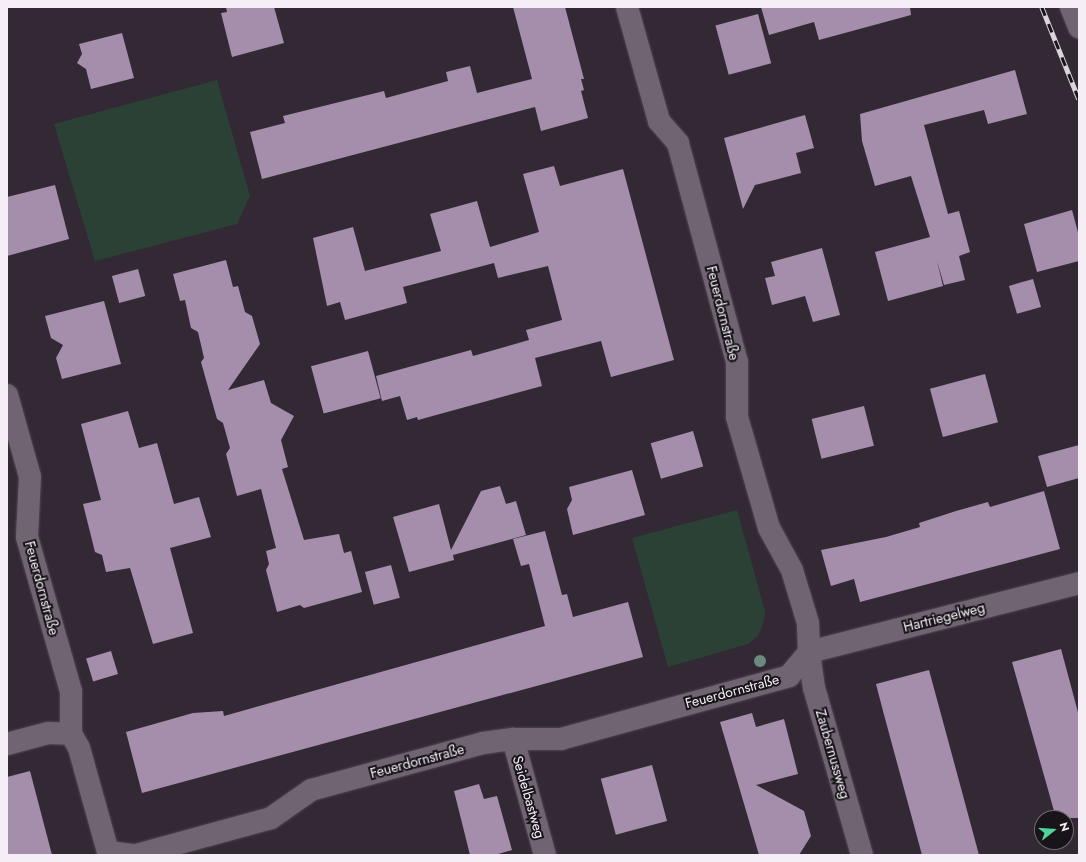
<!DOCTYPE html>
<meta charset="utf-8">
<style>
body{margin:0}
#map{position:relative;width:1086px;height:862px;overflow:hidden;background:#332935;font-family:Jost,sans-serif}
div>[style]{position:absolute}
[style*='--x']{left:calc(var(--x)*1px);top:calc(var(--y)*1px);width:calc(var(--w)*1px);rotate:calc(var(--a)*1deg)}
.green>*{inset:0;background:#2b4135}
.building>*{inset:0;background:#a58eab;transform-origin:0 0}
.roads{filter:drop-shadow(0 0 1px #4f4751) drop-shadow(0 0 1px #4f4751)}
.minor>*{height:22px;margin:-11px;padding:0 11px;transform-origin:11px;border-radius:11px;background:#706472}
.rail>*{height:4.5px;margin-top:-2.25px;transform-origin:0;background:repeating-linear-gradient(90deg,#181419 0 9px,#dbd4dd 0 18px);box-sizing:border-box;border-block:1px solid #dbd4dd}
.trees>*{width:12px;height:12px;margin:-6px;border-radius:50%;background:#6c8a7e}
span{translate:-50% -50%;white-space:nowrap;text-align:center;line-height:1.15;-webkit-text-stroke:4px #181419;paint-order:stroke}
.street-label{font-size:14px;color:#f5eef7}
.frame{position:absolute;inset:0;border:8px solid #f5eef7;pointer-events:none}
.north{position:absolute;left:1034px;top:810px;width:40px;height:40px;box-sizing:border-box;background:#181419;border:1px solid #706b72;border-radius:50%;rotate:73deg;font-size:11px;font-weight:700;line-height:16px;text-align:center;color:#f5eef7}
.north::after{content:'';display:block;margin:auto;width:14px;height:18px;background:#4ed399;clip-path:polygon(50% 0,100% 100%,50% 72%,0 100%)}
</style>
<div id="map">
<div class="green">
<i style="clip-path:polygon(217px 80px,250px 196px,237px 224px,95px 261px,54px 124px)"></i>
<i style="clip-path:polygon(737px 510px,765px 611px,763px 624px,758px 636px,748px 644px,668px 667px,632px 538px)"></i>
</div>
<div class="building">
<i style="clip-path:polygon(226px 7px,274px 7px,284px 43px,232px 57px,221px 13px,227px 12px)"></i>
<i style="clip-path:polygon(513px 7px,565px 7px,584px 79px,581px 79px,584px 90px,581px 91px,588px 118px,541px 131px,535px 107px,262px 179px,250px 132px,285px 123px,283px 116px,384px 91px,386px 98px,448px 81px,446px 72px,470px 66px,477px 93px,532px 79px)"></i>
<i style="clip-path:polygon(761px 7px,910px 7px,911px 15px,819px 40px,814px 22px,769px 35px)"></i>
<i style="left:758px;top:14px;width:51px;height:44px;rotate:75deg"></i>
<i style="clip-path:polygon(122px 33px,134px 78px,91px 89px,86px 69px,77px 63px,82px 54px,79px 44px)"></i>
<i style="clip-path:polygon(1015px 70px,1027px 114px,988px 124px,984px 110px,924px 125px,948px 214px,959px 211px,970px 252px,959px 256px,965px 280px,944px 285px,937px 261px,943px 286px,888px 301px,875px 252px,930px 237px,911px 176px,875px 186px,862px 141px,860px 114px)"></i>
<i style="clip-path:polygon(805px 115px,814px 148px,796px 153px,801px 173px,755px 185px,743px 209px,724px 138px)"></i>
<i style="clip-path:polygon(554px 166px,560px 186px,623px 169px,674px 360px,611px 377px,601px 341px,535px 358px,542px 386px,418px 420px,417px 417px,407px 420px,400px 396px,382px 401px,376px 376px,471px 350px,473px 356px,529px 340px,526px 330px,562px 320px,548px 266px,498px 278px,494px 263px,403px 287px,407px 303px,345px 320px,340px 302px,327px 306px,313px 238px,353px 227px,365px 271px,441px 251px,430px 214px,477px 201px,490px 247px,539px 232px,523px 174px)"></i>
<i style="clip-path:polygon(55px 185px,69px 239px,7px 256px,7px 197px)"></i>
<i style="clip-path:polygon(1072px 210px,1079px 236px,1079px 261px,1037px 272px,1024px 224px)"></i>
<i style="clip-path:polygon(822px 248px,840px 315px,813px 322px,805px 296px,772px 305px,765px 278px,775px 276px,771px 262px)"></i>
<i style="clip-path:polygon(226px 260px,233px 287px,238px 286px,245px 312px,252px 316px,260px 344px,228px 390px,264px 380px,271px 403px,294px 416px,281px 440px,288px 467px,282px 469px,304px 540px,339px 534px,344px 553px,351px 551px,362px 592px,304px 608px,300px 605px,277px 612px,266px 570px,269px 564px,266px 551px,276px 548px,261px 489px,237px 496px,226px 454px,230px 448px,223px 423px,217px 419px,201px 362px,204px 358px,198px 332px,191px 328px,185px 300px,180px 301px,173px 274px)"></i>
<i style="left:138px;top:269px;width:28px;height:27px;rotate:75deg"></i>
<i style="left:1033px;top:279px;width:29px;height:25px;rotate:74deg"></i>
<i style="clip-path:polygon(104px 301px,121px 364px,62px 379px,56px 358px,63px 345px,51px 338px,45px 316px)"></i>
<i style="left:368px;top:351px;width:49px;height:59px;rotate:75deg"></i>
<i style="left:985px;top:374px;width:50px;height:57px;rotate:75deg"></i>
<i style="left:864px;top:406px;width:41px;height:54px;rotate:76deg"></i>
<i style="clip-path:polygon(128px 411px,139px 448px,157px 443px,174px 504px,199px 497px,211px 537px,170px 548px,193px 633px,153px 644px,130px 568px,106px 572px,102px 555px,95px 552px,83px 504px,101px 500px,81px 424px)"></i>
<i style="left:693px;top:431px;width:37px;height:44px;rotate:74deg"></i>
<i style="clip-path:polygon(1079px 445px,1079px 478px,1047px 487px,1038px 456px)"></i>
<i style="clip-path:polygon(632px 470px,645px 515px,573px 535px,567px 509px,572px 500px,569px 487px)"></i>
<i style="clip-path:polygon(500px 486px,506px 504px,516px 501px,526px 535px,453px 555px,454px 560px,409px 572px,393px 517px,439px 504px,451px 550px,481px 491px)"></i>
<i style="clip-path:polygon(1044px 491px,1060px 549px,860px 602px,854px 579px,831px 586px,821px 550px,886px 537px,920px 527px,919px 523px,956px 511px,988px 502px,990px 507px)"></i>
<i style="clip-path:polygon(545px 531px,562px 595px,567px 594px,573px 617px,628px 602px,643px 657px,142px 793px,126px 732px,193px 713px,223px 711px,224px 716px,545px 626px,529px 564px,521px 566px,513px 539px)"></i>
<i style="left:391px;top:565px;width:34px;height:27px;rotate:75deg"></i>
<i style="clip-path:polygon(1061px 649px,1079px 716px,1079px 818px,1056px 818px,1012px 662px)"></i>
<i style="left:111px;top:651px;width:24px;height:26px;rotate:73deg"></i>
<i style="clip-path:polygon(929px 670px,958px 777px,979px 855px,922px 855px,883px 711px,876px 684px)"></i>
<i style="clip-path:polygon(752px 713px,756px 727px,784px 719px,798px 774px,756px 785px,804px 811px,811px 836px,799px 855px,759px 855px,720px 722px)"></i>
<i style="left:652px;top:765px;width:58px;height:53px;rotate:75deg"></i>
<i style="clip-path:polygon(30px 771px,52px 855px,7px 855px,7px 777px)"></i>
<i style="clip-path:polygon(479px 784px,484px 799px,497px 796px,512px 850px,495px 855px,470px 855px,454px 791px)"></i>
</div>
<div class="roads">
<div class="minor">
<i style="--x:1071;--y:7;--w:22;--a:68"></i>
<i style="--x:7;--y:395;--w:85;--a:74.3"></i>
<i style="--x:30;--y:477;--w:60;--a:92.9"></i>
<i style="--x:27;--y:537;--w:160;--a:74.1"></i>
<i style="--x:71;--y:691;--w:43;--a:90"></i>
<i style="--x:513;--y:739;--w:120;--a:74.6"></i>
<i style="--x:7;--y:744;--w:42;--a:-15"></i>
<i style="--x:48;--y:733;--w:23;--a:2"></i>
<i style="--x:71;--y:734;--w:16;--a:60"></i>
<i style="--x:79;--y:748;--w:108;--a:74.4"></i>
<i style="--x:108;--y:852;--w:24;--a:7"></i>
<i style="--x:136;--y:855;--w:140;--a:-15.3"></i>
<i style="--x:271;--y:818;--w:49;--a:-35"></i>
<i style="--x:311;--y:790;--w:178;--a:-15.3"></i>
<i style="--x:483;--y:743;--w:30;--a:-8"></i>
<i style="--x:513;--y:739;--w:48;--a:0"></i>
<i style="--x:561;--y:739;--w:237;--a:-15.4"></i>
<i style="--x:789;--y:676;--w:31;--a:-50"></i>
<i style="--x:809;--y:652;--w:29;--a:-92"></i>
<i style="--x:808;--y:623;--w:55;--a:-106.8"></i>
<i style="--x:792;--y:570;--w:48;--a:-118.7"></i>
<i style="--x:769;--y:528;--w:116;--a:-106.1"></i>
<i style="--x:737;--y:417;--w:55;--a:-90"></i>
<i style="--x:737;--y:362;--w:227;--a:-105.1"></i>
<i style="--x:678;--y:143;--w:29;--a:-131"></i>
<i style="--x:659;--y:121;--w:118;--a:-105.7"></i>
<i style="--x:862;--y:855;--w:174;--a:-106"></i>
<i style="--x:814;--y:688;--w:36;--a:-98"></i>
<i style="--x:809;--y:652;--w:279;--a:-14.3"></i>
</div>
</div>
<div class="rail">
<i style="--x:1042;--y:7;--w:99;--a:68.1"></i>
</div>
<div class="trees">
<i style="left:760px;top:661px"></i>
</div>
<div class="street-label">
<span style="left:723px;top:313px;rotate:76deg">Feuerdornstraße</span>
<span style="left:42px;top:588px;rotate:75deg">Feuerdornstraße</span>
<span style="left:944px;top:617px;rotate:-14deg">Hartriegelweg</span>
<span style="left:732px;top:691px;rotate:-15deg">Feuerdornstraße</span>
<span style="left:833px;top:754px;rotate:74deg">Zaubernussweg</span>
<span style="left:417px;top:761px;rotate:-15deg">Feuerdornstraße</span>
<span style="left:529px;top:797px;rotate:74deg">Seidelbastweg</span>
</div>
<div class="frame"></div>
<div class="north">N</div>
</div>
